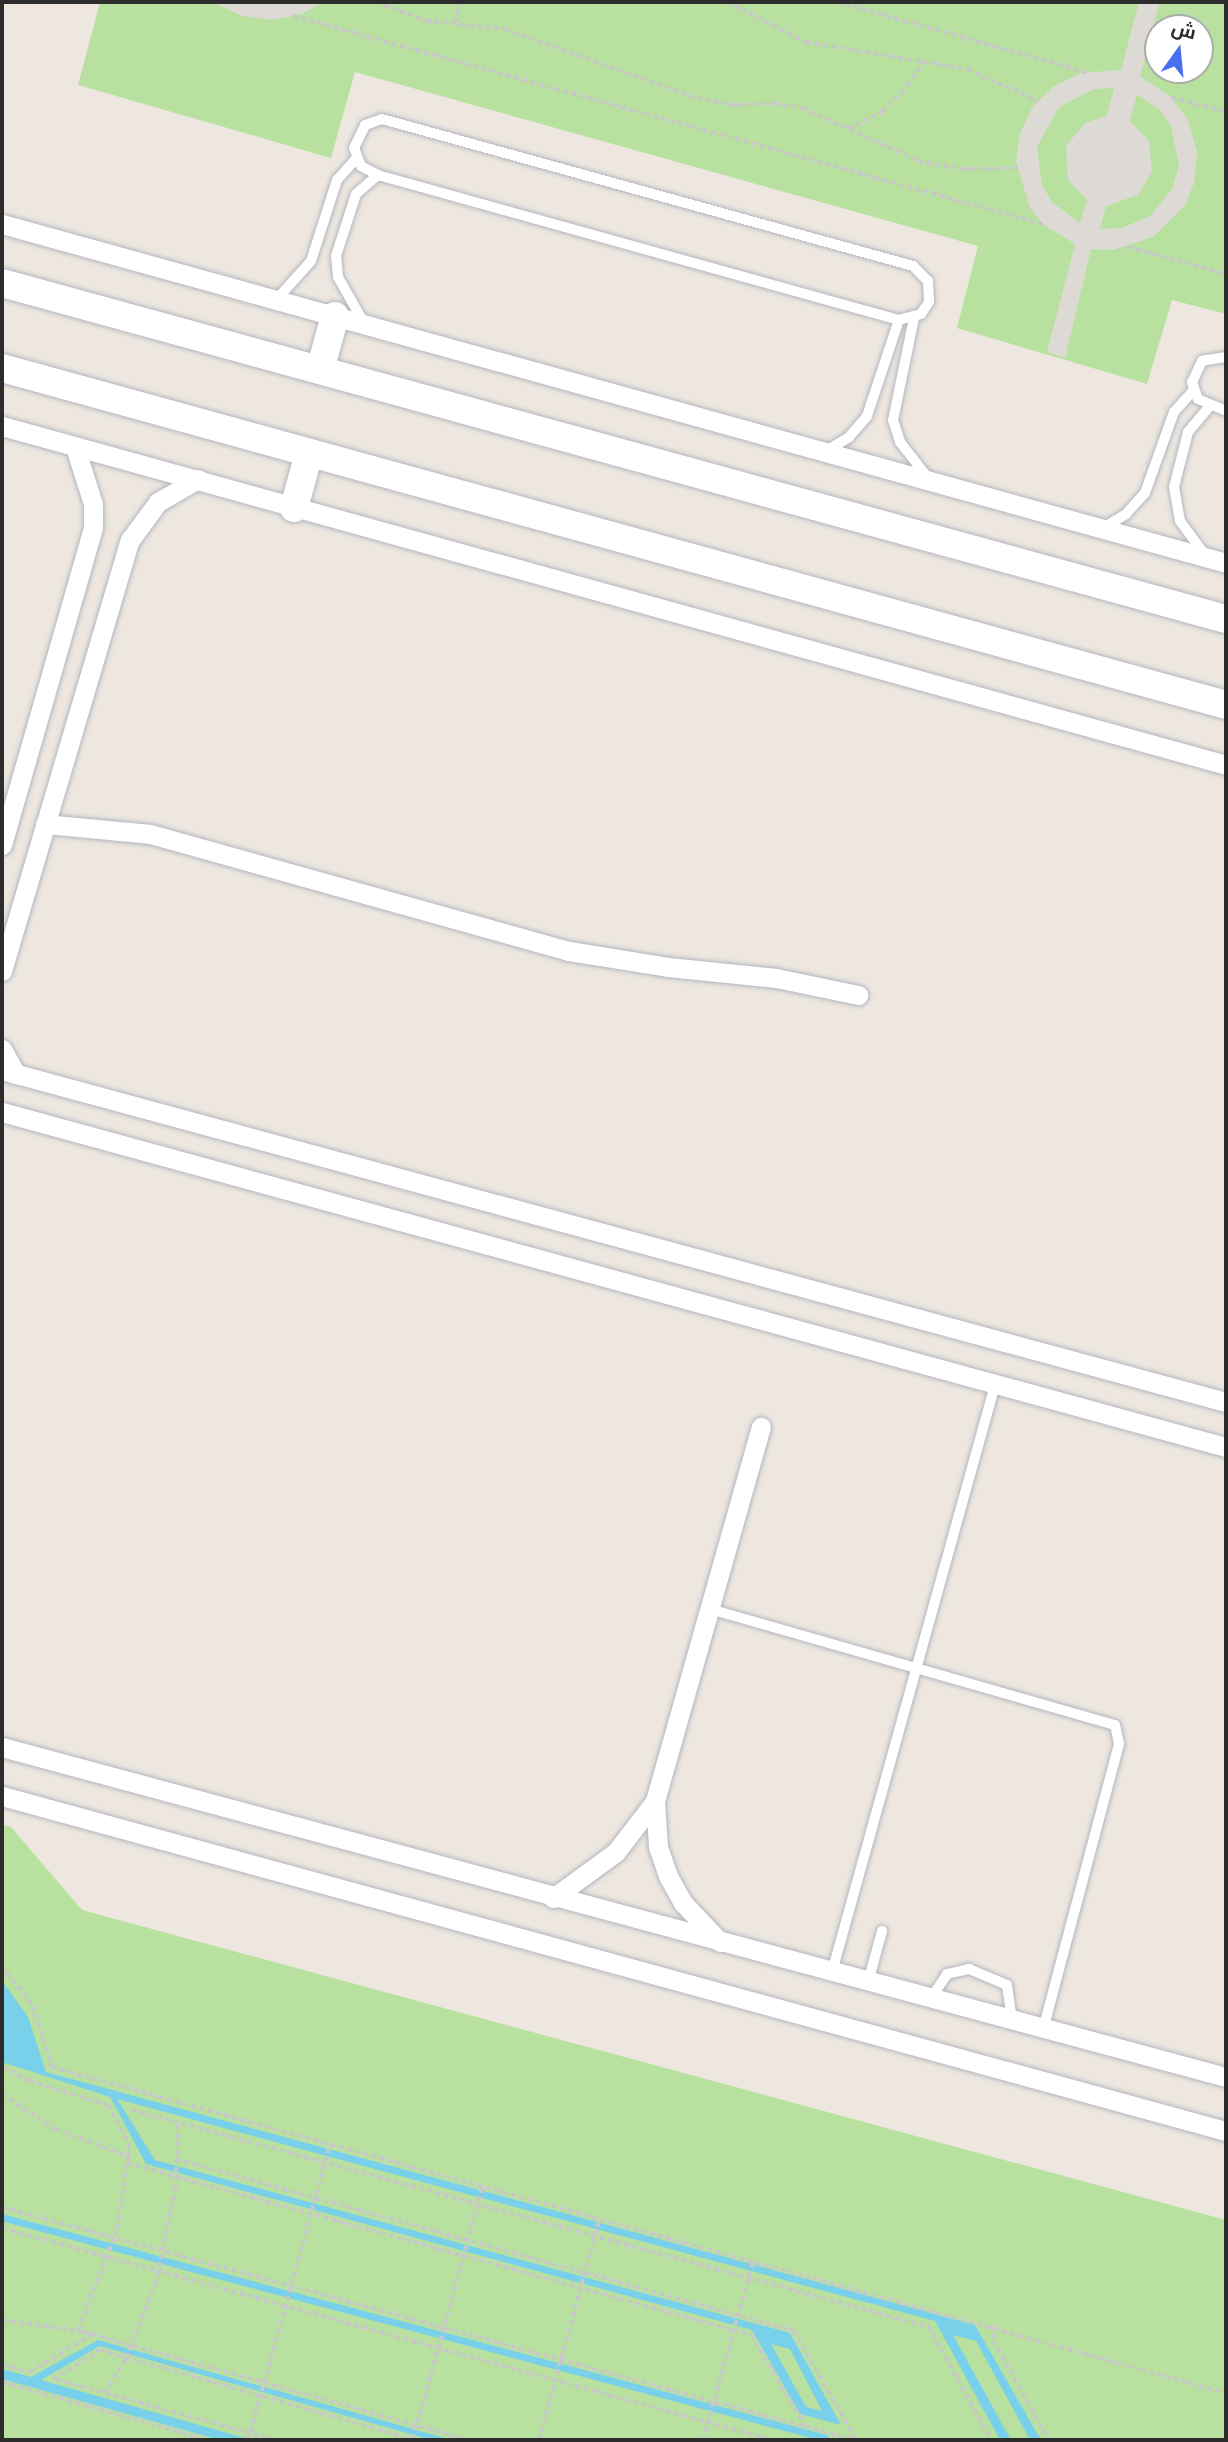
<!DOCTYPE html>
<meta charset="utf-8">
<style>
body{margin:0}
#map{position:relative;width:1228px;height:2442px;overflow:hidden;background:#ede7e0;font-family:Jost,Cairo,sans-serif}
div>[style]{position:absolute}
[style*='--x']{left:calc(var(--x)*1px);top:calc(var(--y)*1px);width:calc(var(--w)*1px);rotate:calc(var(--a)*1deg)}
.green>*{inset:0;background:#b8e19f}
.plaza>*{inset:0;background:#dddad6}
.water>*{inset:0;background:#78d0ea;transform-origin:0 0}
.path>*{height:3.5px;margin-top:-1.75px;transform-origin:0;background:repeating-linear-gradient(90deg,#c8c8c8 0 5px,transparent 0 8.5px)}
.roads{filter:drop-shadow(0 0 2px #b3b6bf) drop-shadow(0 0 2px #b3b6bf)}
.lane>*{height:10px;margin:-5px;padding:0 5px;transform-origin:5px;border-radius:5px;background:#fff}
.street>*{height:19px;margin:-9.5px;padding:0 9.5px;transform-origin:9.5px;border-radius:9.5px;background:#fff}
.secondary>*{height:28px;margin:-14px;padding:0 14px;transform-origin:14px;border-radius:14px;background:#fff}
span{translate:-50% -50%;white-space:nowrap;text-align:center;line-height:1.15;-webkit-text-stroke:6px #fff;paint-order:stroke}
.frame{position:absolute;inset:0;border:4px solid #2c2c2c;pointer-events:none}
.north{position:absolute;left:1144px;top:14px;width:70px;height:70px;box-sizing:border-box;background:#fff;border:2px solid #ababab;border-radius:50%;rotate:15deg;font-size:19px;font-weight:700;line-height:28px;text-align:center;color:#2c2c2c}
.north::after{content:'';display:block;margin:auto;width:24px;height:32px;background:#486ff2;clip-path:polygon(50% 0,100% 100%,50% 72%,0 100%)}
</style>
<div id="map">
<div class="green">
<i style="clip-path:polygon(evenodd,100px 2px,1226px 2px,1226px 314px,1172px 300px,1147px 384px,957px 328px,978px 246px,355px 72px,331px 158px,78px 85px,100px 2px,1158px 28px,1200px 28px,1200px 70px,1158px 70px,1158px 28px)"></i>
<i style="clip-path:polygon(2px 1825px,11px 1827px,82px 1910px,1226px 2220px,1226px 2440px,2px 2440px)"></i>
</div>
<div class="plaza">
<i style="clip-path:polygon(213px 2px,323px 2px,302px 14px,272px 20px,242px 16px)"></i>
<i style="clip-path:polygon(evenodd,1139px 2px,1160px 2px,1140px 76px,1171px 97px,1188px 120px,1197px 152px,1194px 183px,1185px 205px,1153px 237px,1113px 250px,1091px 249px,1065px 358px,1047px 352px,1075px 244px,1043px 224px,1030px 208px,1016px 161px,1020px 133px,1033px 106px,1054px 86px,1081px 73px,1121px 70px,1139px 2px,1114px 88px,1107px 116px,1085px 123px,1066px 146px,1068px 180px,1087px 200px,1080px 223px,1052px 202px,1042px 185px,1037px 147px,1058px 108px,1094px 89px,1114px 88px,1139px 2px,1137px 94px,1160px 110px,1171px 126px,1179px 166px,1172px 189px,1150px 216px,1122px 228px,1100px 229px,1106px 206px,1138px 195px,1152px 171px,1149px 141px,1130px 121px,1137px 94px)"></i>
</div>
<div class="water">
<i style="clip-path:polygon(evenodd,2px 1981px,28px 2017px,46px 2072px,975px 2325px,1041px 2440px,1030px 2440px,976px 2341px,953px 2335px,1011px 2440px,1000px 2440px,935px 2321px,117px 2099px,155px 2160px,790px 2333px,841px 2425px,800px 2414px,752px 2330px,146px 2164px,110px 2097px,2px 2062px,2px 1981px,771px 2344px,790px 2349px,822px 2411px,806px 2407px,771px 2344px)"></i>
<i style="left:2px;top:2214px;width:856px;height:7px;rotate:15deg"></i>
<i style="clip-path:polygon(98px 2340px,452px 2440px,431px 2440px,100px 2346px,41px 2380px,252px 2440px,220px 2440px,2px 2379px,2px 2369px,31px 2377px)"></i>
</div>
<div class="path">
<i style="--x:376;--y:2;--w:53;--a:20.8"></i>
<i style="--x:426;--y:21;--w:79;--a:5.8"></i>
<i style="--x:505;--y:29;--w:204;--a:19.8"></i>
<i style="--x:697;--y:98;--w:40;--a:10"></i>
<i style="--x:736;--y:105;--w:38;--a:-3"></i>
<i style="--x:774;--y:103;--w:29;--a:10"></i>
<i style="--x:803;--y:108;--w:127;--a:24.7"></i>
<i style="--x:918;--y:161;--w:45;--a:10.3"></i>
<i style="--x:962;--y:169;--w:55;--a:-1"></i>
<i style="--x:727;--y:2;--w:89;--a:26.9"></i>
<i style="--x:806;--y:42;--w:163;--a:9.5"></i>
<i style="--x:967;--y:69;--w:78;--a:24.3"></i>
<i style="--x:837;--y:2;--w:259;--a:15.7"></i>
<i style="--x:293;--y:16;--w:778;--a:15.5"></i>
<i style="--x:455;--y:23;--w:22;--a:-77"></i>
<i style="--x:1171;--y:97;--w:57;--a:15.3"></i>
<i style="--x:848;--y:128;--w:38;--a:-25"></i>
<i style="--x:882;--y:112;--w:36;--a:-46"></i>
<i style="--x:907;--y:86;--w:30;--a:-57"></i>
<i style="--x:1128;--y:247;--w:102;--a:15.4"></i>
<i style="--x:2;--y:1966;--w:51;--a:52.2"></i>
<i style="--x:33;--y:2006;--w:64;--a:72.7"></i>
<i style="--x:52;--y:2067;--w:1218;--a:15.52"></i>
<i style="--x:2;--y:2067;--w:31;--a:27"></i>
<i style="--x:30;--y:2081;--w:82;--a:17.1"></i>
<i style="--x:108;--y:2105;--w:43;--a:61.1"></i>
<i style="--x:129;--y:2143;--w:13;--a:94"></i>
<i style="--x:2;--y:2094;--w:64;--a:33.4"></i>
<i style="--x:55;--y:2129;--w:78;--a:20.3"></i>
<i style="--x:128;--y:2156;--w:76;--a:98.3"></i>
<i style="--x:117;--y:2231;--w:107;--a:111.3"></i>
<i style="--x:132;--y:2110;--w:826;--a:15.23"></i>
<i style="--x:929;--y:2327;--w:129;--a:61.2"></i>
<i style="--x:176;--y:2159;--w:641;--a:15.55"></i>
<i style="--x:794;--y:2331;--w:125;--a:60.4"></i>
<i style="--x:127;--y:2163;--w:647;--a:15.41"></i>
<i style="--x:751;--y:2335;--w:107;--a:59.1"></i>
<i style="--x:2;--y:2207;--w:883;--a:15.29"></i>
<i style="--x:2;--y:2228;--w:799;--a:15.39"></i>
<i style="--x:2;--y:2320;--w:83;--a:8.3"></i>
<i style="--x:84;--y:2332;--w:399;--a:15.7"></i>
<i style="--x:991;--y:2325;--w:16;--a:79"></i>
<i style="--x:994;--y:2341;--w:113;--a:60.9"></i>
<i style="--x:2;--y:2365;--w:29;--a:14"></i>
<i style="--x:30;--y:2372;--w:73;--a:-31.5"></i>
<i style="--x:2;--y:2382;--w:214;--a:15.7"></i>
<i style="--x:105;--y:2393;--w:41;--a:-59"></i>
<i style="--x:126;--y:2358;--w:79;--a:-68.6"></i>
<i style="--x:155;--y:2284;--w:97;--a:-78.1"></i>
<i style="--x:175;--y:2189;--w:67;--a:-87.4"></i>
<i style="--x:413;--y:2439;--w:261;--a:-74.7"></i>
<i style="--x:248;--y:2440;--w:307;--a:-74.5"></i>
<i style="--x:274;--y:2440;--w:229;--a:-164.6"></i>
<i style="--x:53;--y:2379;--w:55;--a:-31.7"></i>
<i style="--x:100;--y:2350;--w:329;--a:15.9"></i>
<i style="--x:539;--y:2440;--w:229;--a:-74.8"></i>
<i style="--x:703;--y:2440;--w:186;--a:-74.4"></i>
</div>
<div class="roads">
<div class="lane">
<i style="--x:382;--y:119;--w:551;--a:15.47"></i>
<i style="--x:913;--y:266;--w:21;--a:45"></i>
<i style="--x:928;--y:281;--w:21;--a:87"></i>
<i style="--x:929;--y:302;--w:14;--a:124"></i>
<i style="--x:921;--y:314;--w:23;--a:165"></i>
<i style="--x:899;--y:320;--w:541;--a:-164.45"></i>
<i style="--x:378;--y:175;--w:19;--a:-152"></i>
<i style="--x:361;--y:166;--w:19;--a:-111"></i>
<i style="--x:354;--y:148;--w:25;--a:-64"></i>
<i style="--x:365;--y:125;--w:18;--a:-19"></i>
<i style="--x:276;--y:300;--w:52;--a:-48.1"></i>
<i style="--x:311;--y:261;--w:85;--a:-72.2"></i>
<i style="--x:337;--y:180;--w:30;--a:-48"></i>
<i style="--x:914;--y:318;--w:104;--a:101.6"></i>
<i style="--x:893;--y:420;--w:23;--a:72"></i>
<i style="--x:900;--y:442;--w:46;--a:52.1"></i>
<i style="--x:364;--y:323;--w:53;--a:-119.5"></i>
<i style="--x:338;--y:277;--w:21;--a:-95"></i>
<i style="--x:336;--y:256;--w:65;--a:-72.1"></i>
<i style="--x:356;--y:194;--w:29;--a:-41"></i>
<i style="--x:1226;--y:357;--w:24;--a:171"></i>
<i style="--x:1202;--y:361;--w:23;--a:115"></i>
<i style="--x:1192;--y:382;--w:18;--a:71"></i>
<i style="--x:1198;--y:399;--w:30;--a:23"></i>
<i style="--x:826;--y:451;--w:27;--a:-31"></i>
<i style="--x:849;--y:437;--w:28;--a:-49"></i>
<i style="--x:867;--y:416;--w:101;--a:-71.6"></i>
<i style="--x:1103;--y:528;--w:27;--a:-31"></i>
<i style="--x:1126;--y:514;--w:28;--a:-48"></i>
<i style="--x:1145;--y:493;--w:86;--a:-70.3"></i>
<i style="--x:1174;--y:412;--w:28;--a:-48"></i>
<i style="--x:1205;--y:555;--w:42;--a:-126.3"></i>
<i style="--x:1180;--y:521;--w:35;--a:-100"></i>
<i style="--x:1174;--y:487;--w:57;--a:-75.7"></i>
<i style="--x:1188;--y:432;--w:34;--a:-50"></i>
<i style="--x:710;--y:1609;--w:421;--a:16"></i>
<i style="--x:1115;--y:1725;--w:19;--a:78"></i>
<i style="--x:1119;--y:1744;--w:296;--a:104.9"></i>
<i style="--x:832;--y:1972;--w:609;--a:-74.48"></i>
<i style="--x:868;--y:1982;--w:53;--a:-74.6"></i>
<i style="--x:931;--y:1998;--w:29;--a:-56"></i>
<i style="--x:947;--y:1974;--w:23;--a:-13"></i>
<i style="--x:969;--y:1969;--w:41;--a:22.8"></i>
<i style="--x:1007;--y:1985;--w:36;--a:82"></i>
</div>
<div class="street">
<i style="--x:2;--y:224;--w:1270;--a:15.48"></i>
<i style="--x:2;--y:426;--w:1270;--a:15.48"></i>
<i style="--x:45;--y:824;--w:105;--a:5.4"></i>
<i style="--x:150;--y:834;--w:435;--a:15.6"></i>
<i style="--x:569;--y:951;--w:100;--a:9.2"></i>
<i style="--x:668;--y:967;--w:109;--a:5.8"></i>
<i style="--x:776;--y:978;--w:84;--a:11.7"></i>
<i style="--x:2;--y:845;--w:331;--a:-74"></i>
<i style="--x:93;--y:527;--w:23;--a:-90"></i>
<i style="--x:93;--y:504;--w:60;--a:-107.5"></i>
<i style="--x:2;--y:971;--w:450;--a:-73.5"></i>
<i style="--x:130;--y:540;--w:47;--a:-53.6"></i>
<i style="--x:158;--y:502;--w:46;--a:-29.9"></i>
<i style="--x:2;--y:1049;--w:29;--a:61"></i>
<i style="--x:2;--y:1070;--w:1268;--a:15.18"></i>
<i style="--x:2;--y:1112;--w:1269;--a:15.31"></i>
<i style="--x:2;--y:1747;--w:1268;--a:15.09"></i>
<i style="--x:2;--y:1796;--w:1269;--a:15.31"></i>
<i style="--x:553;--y:1898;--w:78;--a:-36.1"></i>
<i style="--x:616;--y:1852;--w:64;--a:-52.6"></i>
<i style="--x:720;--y:1942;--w:54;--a:-133.5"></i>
<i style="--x:683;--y:1903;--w:31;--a:-119"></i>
<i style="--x:668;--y:1876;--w:31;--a:-109"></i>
<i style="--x:658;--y:1847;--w:46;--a:-93.7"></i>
<i style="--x:655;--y:1801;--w:389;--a:-74.2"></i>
</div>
<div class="secondary">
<i style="--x:2;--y:283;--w:1269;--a:15.35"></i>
<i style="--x:2;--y:368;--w:1270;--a:15.39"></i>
<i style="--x:320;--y:370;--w:56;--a:-74.5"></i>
<i style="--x:294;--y:508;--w:57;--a:-74.7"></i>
</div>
</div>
<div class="frame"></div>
<div class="north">ش</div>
</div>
